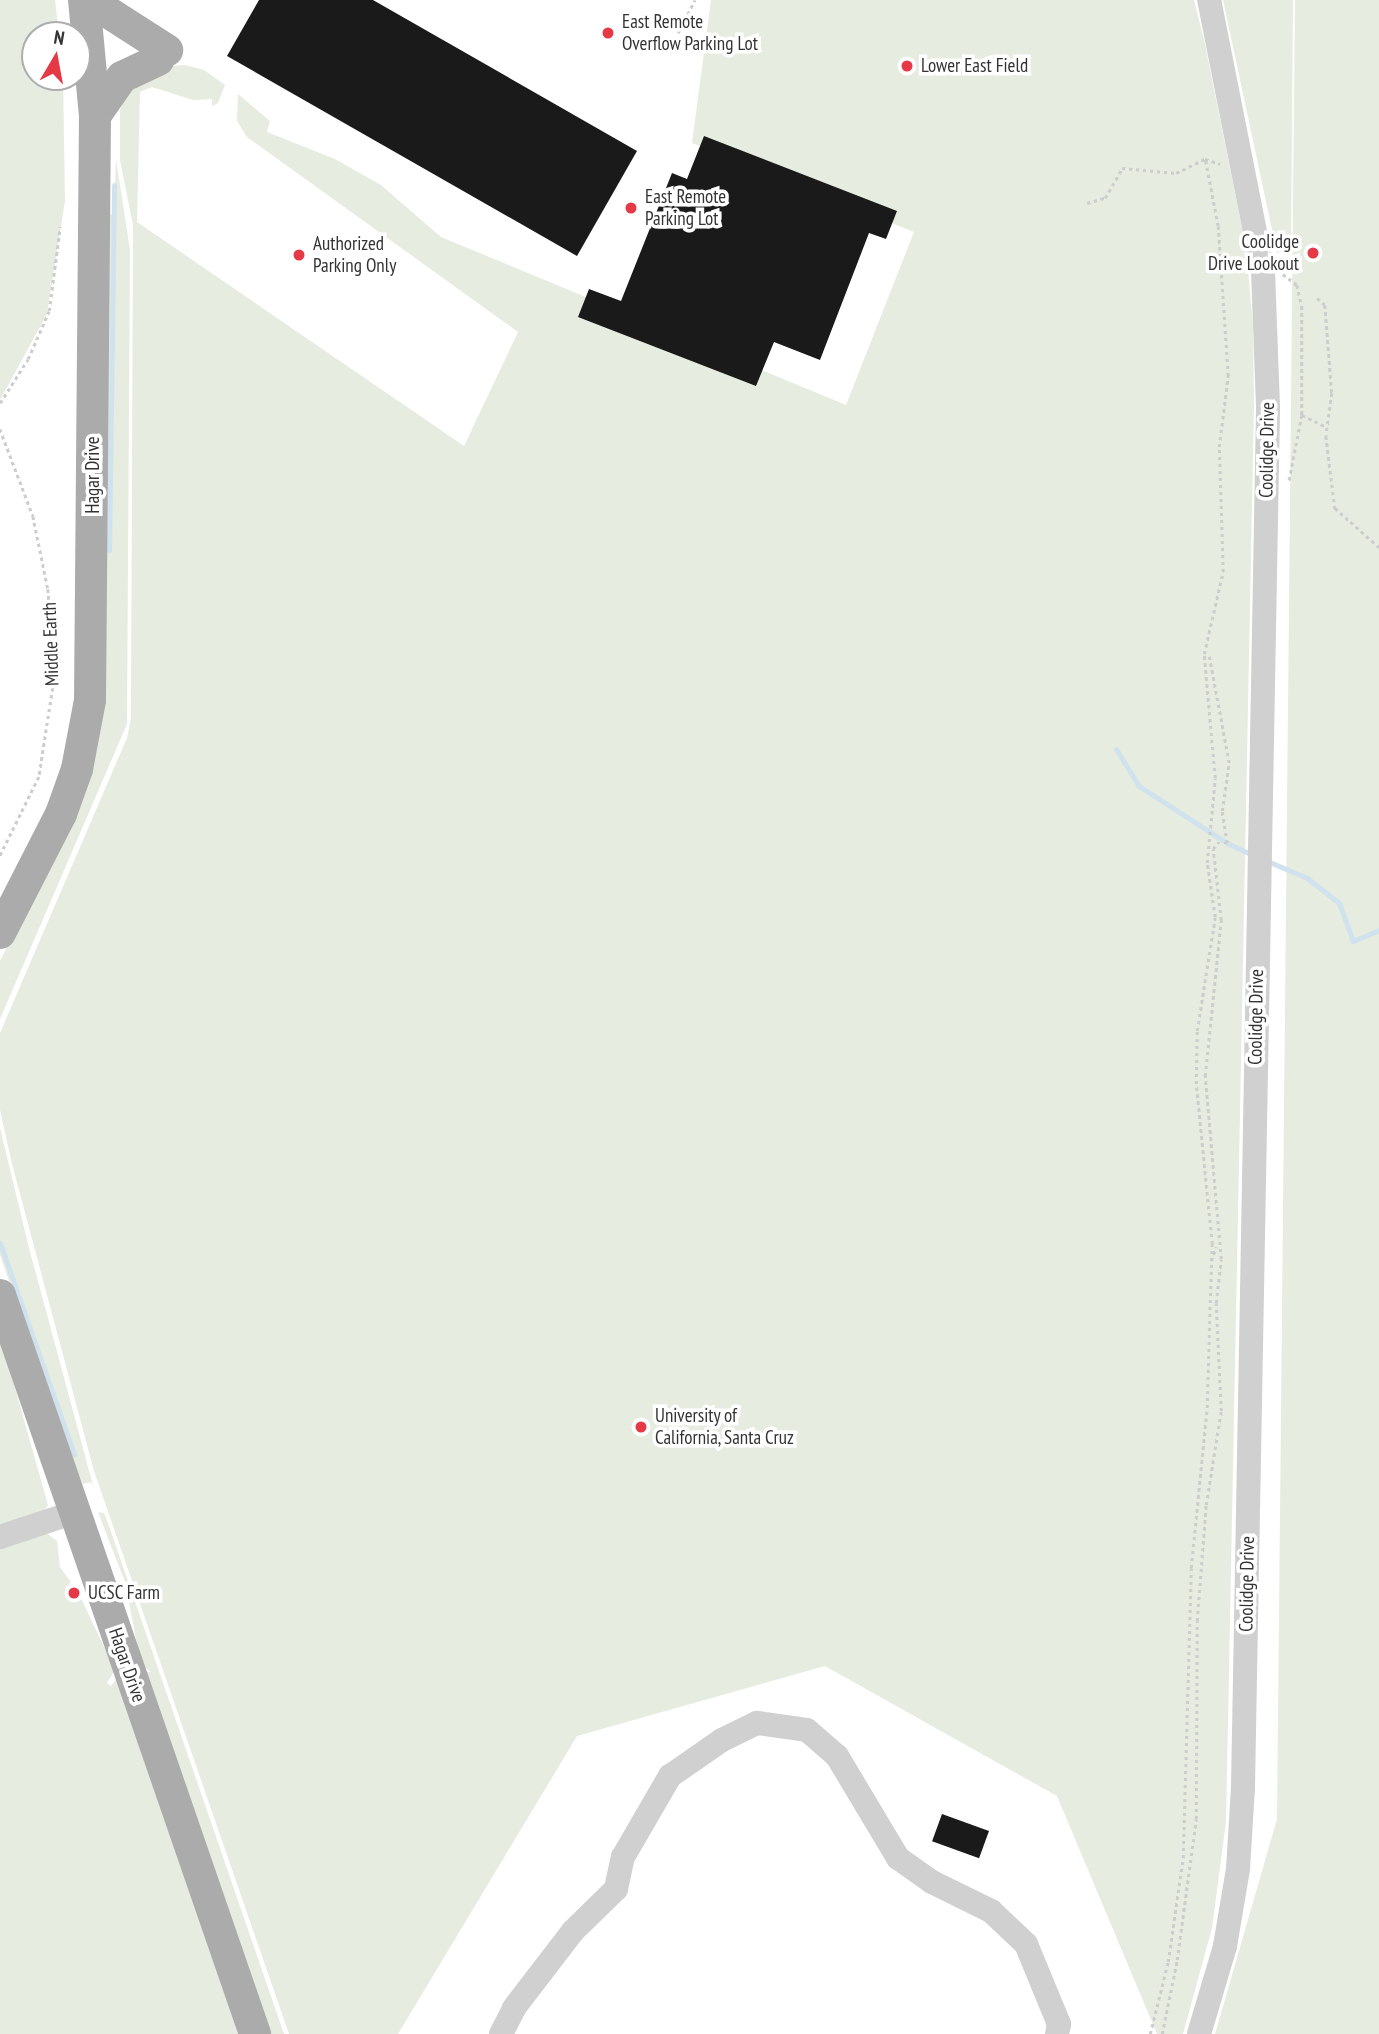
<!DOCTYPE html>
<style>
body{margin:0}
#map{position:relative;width:1379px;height:2034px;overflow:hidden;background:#fff;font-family:"PT Sans Narrow",sans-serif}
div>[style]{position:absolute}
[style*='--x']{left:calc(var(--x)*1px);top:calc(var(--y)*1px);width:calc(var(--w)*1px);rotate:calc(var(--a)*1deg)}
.green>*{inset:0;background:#e6ecdf}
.stream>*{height:5px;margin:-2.5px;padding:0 2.5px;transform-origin:2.5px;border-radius:2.5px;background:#cfe2ee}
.building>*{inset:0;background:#1a1a1a;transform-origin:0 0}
.path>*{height:2.5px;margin-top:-1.25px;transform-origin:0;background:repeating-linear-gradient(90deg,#cdcdcd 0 3.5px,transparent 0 7px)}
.minor>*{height:24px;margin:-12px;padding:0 12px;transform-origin:12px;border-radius:12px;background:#d0d0d0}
.major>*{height:32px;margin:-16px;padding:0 16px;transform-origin:16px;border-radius:16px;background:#ababab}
.dots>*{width:19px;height:19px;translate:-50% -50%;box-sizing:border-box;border:4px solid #fff;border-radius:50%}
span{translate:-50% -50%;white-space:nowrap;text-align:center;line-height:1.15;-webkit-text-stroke:7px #fff;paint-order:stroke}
.poi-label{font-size:19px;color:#333}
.left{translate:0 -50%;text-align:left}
.right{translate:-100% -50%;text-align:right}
.street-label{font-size:19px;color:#333}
.north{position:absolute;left:21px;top:21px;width:70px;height:70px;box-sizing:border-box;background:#fff;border:2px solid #adadad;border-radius:50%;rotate:10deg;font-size:19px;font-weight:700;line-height:28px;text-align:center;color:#333}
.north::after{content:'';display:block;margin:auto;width:24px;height:32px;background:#e63946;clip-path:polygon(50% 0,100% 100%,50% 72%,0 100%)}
</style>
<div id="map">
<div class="green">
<i style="clip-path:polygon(0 0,55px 0,59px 35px,35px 35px,35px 77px,63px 77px,65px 201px,47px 314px,0 400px)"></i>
<i style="clip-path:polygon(711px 0,1194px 0,1205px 44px,1246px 248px,1253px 325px,1254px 404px,1226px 1822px,1212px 1928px,1183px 2034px,1157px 2034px,1057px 1796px,825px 1666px,577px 1736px,398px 2034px,289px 2034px,94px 1471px,12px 1164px,0 1110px,0 1033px,127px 738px,131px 718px,133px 225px,120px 160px,120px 111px,128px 82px,168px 66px,185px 65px,204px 70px,225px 85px,218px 103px,212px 106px,212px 99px,193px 100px,152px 87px,140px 92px,137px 222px,464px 446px,518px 332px,247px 137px,237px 121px,238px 94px,270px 121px,267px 132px,335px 159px,381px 185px,441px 237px,846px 405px,914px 232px,692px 143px)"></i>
<i style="clip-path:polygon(1223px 0,1293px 0,1291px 248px,1277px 253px)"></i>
<i style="clip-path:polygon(1295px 0,1379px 0,1379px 2034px,1215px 2034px,1277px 1819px)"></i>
<i style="clip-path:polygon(116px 159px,130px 250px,127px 724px,0 1019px,0 961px,79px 802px,109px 215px,114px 214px)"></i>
<i style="clip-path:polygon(0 1128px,28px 1244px,94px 1489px,91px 1482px,83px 1484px,71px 1461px,0 1255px)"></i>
<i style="clip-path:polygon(0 1335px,48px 1505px,44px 1512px,0 1526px)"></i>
<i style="clip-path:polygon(98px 1512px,104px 1513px,109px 1526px,284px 2034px,269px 2034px,144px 1672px,151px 1672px,141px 1664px,125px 1582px)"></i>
<i style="clip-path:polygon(45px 1532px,57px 1541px,60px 1567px,71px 1582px,65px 1588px,68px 1595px,80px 1596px,115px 1670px,107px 1683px,111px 1686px,117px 1678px,125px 1698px,238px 2034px,0 2034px,0 1548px)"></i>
</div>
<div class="stream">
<i style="--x:109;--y:550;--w:365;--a:-89.2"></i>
<i style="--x:1116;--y:749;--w:44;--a:58.1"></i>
<i style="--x:1139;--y:786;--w:105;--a:32.9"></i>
<i style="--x:1227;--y:843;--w:26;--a:25"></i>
<i style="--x:1267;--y:861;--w:43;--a:23"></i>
<i style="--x:1307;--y:878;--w:41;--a:38"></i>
<i style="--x:1339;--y:903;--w:40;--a:69.8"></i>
<i style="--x:1353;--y:941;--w:28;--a:-23"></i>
<i style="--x:0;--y:1243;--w:224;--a:70.7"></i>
</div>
<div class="building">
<i style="clip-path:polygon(259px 0,373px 0,637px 151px,577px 256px,227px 56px)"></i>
<i style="clip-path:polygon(704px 136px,897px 211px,886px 239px,869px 233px,820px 360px,774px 342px,756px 386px,578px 317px,589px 289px,621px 301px,672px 173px,687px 179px)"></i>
<i style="left:942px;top:1814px;width:50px;height:29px;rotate:20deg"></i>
</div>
<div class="path">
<i style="--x:678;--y:33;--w:37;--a:-63"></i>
<i style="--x:1087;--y:203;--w:19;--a:-16"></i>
<i style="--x:1105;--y:198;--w:34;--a:-60"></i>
<i style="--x:1122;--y:168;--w:54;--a:5.3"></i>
<i style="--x:1176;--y:173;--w:32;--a:-26"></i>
<i style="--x:1205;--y:159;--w:16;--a:18"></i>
<i style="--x:1283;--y:274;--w:18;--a:38"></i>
<i style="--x:1297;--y:285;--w:22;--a:77"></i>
<i style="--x:1302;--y:306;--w:109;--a:90"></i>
<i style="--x:1302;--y:415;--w:68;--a:101"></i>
<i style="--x:1317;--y:298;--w:11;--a:41"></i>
<i style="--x:1325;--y:305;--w:88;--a:85.5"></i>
<i style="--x:1332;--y:393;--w:43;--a:97.9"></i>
<i style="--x:1326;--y:436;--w:73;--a:82.9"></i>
<i style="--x:1335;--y:508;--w:59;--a:41.6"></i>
<i style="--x:0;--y:403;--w:52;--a:-57.5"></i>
<i style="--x:28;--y:359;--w:52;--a:-66.4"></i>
<i style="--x:49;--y:311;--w:85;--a:-82.5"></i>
<i style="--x:1302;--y:415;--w:28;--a:26"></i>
<i style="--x:0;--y:429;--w:93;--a:69.2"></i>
<i style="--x:33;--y:516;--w:75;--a:78.4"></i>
<i style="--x:48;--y:589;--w:85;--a:85.3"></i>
<i style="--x:55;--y:674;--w:104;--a:98.8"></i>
<i style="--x:39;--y:777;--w:88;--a:116.3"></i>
<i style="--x:1211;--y:1261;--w:15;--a:-70"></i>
<i style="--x:1150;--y:2034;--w:74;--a:-76"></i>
<i style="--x:1168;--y:1962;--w:105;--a:-81.8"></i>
<i style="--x:1183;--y:1858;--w:290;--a:-88.4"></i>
<i style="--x:1191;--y:1568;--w:161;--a:-84.3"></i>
<i style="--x:1207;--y:1408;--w:105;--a:-88.4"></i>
<i style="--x:1210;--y:1303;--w:59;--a:-88.1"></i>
<i style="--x:1212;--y:1244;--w:161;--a:-95.7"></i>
<i style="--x:1196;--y:1084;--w:53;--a:-88.9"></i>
<i style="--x:1197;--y:1031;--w:115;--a:-81"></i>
<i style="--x:1215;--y:917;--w:55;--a:-98.4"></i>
<i style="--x:1207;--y:863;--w:85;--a:-84.6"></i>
<i style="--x:1215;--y:778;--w:124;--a:-95.1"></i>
<i style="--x:1204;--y:654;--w:84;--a:-77"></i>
<i style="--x:1223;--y:572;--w:125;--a:-91.8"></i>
<i style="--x:1219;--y:447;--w:72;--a:-82.8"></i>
<i style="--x:1228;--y:376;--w:150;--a:-93.8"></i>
<i style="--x:1218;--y:226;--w:68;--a:-101"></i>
<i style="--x:1162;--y:2034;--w:76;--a:-78.5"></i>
<i style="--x:1177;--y:1960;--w:142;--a:-82.3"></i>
<i style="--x:1196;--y:1819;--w:198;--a:-89.7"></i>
<i style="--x:1197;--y:1621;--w:116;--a:-85.6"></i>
<i style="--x:1206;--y:1505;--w:95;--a:-80.9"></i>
<i style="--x:1221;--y:1411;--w:108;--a:-92.7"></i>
<i style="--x:1216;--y:1303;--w:44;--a:-83.5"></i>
<i style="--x:1221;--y:1259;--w:184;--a:-95"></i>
<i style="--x:1205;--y:1076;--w:157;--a:-84.1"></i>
<i style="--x:1221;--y:920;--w:71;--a:-96.4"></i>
<i style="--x:1213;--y:849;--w:7;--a:-56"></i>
<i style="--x:1217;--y:843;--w:10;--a:0"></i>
<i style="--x:1227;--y:843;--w:32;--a:-99"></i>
<i style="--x:1222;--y:811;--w:49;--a:-81.7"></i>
<i style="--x:1229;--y:763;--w:109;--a:-100.6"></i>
</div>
<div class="minor">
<i style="--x:0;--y:1537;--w:79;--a:-18.4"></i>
<i style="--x:501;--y:2034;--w:29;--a:-63"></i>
<i style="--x:514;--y:2008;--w:97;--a:-52.5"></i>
<i style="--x:573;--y:1931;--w:60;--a:-44.3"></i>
<i style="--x:616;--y:1889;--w:33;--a:-78"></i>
<i style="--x:623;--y:1857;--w:94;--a:-59.9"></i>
<i style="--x:670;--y:1776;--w:63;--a:-34.7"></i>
<i style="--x:722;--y:1740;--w:39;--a:-26"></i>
<i style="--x:757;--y:1723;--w:50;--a:8"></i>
<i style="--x:807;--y:1730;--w:40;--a:41"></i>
<i style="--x:837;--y:1756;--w:119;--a:59.1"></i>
<i style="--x:898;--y:1858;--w:42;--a:35.2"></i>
<i style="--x:932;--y:1882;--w:66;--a:26.2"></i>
<i style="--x:991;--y:1911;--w:48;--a:43.3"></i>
<i style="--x:1026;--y:1944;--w:87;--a:67.6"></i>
<i style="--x:1059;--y:2024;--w:10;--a:101"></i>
<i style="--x:1199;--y:2034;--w:92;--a:-73.5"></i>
<i style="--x:1225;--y:1946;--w:78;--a:-80.4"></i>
<i style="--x:1238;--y:1869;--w:82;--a:-86.5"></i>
<i style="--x:1243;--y:1787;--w:1380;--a:-88.96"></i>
<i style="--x:1268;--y:407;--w:135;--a:-92.1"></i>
<i style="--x:1263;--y:272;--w:277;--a:-101.2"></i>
</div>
<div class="major">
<i style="--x:89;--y:0;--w:93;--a:32.7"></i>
<i style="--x:95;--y:116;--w:47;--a:-55.3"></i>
<i style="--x:122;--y:77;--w:40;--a:-25"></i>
<i style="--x:0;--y:933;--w:134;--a:-62.9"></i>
<i style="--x:61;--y:814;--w:48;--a:-70.4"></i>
<i style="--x:77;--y:769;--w:70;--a:-79.3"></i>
<i style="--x:90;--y:700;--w:584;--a:-89.51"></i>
<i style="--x:95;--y:116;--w:117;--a:-95.4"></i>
<i style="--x:0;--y:1295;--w:782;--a:70.96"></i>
</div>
<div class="dots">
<i style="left:608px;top:33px;background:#e63946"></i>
<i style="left:907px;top:66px;background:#e63946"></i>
<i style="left:631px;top:208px;background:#e63946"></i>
<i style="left:1313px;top:253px;background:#e63946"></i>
<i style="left:299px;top:255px;background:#e63946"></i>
<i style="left:641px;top:1427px;background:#e63946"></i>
<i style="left:74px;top:1593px;background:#e63946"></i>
</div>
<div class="poi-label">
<span class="left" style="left:622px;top:33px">East Remote<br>Overflow Parking Lot</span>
<span class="left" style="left:921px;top:66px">Lower East Field</span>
<span class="left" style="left:645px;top:208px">East Remote<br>Parking Lot</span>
<span class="right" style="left:1299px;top:253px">Coolidge<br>Drive Lookout</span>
<span class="left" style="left:313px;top:255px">Authorized<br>Parking Only</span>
<span class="left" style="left:655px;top:1427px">University of<br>California, Santa Cruz</span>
<span class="left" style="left:88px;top:1593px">UCSC Farm</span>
</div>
<div class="street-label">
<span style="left:1267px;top:450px;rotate:-89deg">Coolidge Drive</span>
<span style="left:93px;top:475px;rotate:-90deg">Hagar Drive</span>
<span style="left:51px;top:644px;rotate:-92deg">Middle Earth</span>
<span style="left:1256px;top:1017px;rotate:-89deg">Coolidge Drive</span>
<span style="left:1247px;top:1584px;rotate:-89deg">Coolidge Drive</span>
<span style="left:127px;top:1665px;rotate:71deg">Hagar Drive</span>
</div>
<div class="north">N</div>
</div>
